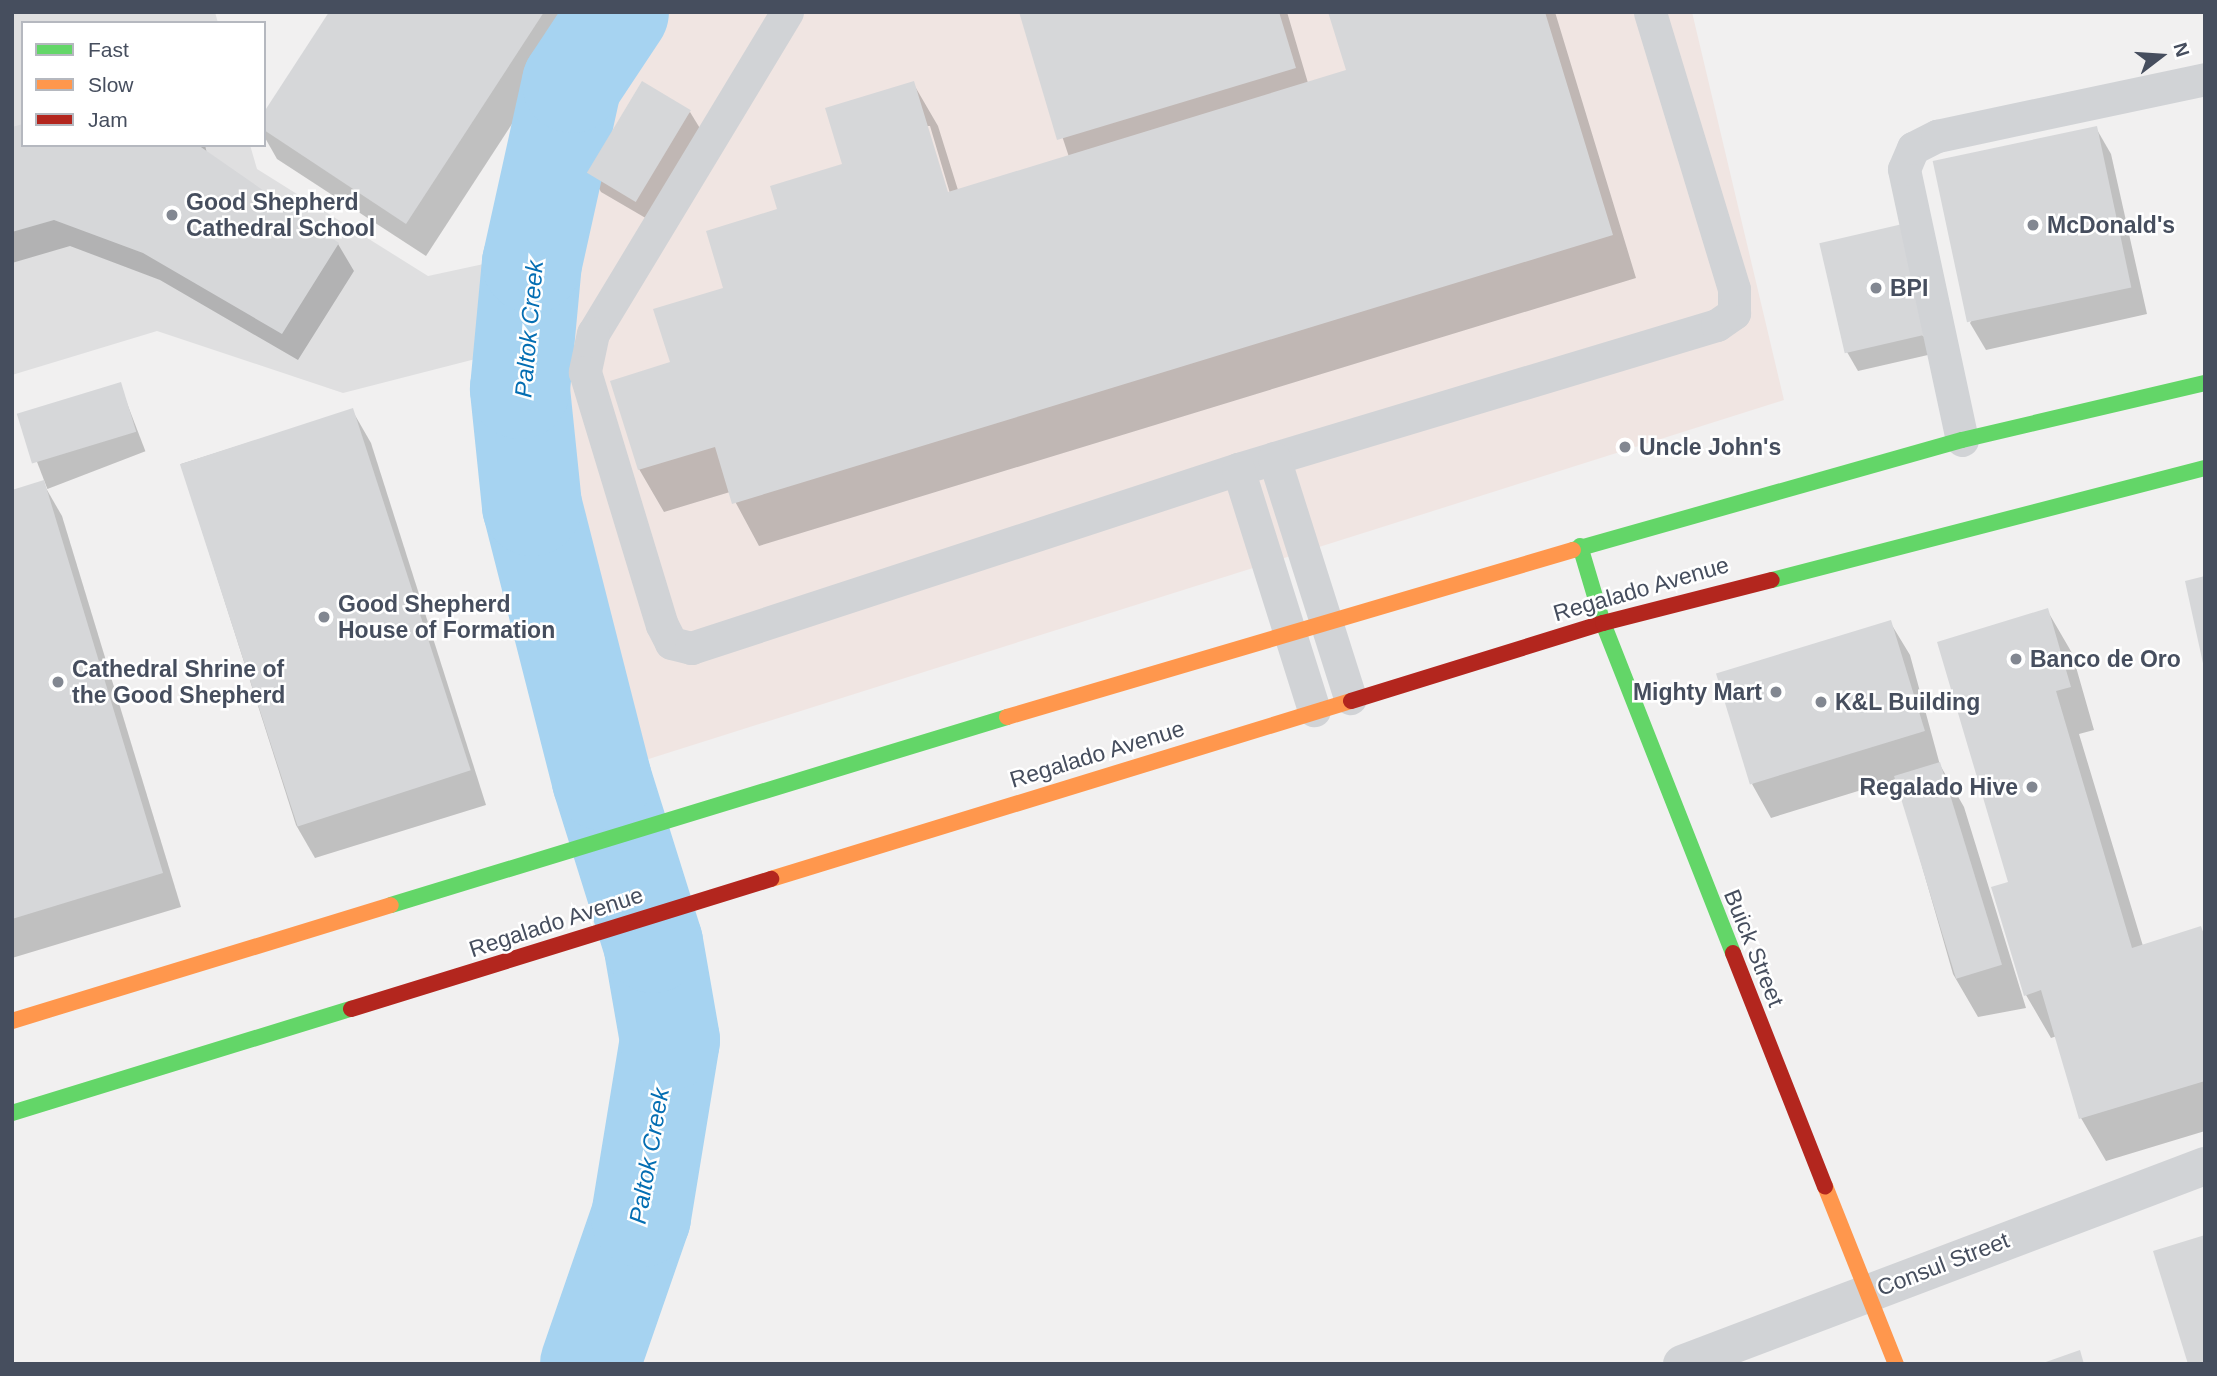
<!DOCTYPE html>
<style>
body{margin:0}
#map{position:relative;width:2217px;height:1376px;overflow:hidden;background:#f1f0f0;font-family:Arial,sans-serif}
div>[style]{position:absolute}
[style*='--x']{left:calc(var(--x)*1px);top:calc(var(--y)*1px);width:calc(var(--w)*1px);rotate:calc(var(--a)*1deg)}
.education>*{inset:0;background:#dfdfe0}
.medical>*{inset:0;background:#f0e5e2}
.shadow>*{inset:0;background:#0003;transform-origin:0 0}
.river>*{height:100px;margin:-50px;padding:0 50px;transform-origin:50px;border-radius:50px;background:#a6d3f1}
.building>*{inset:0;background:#d6d7d9;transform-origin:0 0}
.lane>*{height:33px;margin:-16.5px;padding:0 16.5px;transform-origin:16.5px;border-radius:16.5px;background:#d1d3d6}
.street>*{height:38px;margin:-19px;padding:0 19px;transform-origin:19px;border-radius:19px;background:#d1d3d6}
.fast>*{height:16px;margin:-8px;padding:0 8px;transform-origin:8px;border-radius:8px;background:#63d668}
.slow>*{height:16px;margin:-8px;padding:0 8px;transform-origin:8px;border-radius:8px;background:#ff974d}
.jam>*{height:16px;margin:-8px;padding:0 8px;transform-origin:8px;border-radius:8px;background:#b3261e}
.dots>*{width:19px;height:19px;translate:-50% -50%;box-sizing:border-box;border:4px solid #fff;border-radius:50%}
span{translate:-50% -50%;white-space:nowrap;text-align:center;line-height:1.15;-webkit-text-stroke:5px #fff;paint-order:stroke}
.poi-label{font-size:23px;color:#464e5e;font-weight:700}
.left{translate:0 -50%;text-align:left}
.right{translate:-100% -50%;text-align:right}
.street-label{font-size:23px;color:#464e5e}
.water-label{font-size:24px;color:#046eb3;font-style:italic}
.frame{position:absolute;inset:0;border:14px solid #464e5e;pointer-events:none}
.legend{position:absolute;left:21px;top:21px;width:245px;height:126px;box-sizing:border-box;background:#fff;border:2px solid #b5b8bf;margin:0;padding:9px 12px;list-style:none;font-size:21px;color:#464e5e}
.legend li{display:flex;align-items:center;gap:14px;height:35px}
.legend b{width:35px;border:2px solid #b5b8bf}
.north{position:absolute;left:2126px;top:21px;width:70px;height:70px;-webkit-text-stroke:5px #fff;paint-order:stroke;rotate:73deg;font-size:19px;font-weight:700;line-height:28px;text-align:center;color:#464e5e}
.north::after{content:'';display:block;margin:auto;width:24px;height:32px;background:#464e5e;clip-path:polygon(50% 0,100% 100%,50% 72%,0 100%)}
</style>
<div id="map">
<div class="education">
<i style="clip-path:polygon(12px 12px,215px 12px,218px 23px,23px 23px,23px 145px,250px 145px,257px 169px,428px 276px,493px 262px,491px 355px,343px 393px,157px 331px,12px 375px)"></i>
</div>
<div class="medical">
<i style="clip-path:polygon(662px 12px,1692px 12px,1784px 400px,636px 763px,547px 469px,546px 346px,575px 188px)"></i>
</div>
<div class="shadow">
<i style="clip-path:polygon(331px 12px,573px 12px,579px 21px,426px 256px,277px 159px,264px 136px,264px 115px)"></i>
<i style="clip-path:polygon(evenodd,1021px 12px,1287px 12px,1308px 83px,1348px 71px,1330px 12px,1555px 12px,1636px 278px,759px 546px,730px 492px,664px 512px,639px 469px,672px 364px,780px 210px,844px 165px,913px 83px,938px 126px,958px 190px,1069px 157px,1021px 12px,926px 126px,930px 126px,952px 200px,949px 201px,926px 126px)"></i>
<i style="clip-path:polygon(690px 112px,701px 130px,649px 220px,601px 192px,591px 174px)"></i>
<i style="clip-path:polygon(2096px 128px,2111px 154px,2147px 314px,1986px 350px,1970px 323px)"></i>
<i style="clip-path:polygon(12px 129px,23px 145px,205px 145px,208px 158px,338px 244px,354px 271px,298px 360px,160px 280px,70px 246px,12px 263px)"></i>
<i style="clip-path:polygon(1822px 245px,1941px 352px,1858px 371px,1847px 352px)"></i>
<i style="left:120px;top:385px;width:71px;height:105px;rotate:69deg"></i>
<i style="clip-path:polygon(352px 410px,371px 443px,486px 805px,315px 858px,296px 825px,181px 464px)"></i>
<i style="clip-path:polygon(43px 483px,62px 516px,181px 907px,12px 958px,12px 492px)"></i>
<i style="clip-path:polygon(2047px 610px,2072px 653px,2094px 730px,2079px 734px,2143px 946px,2201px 929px,2205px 936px,2205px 1131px,2106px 1161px,2081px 1118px,2057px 1036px,2051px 1038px,2026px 995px,2010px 883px)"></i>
<i style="clip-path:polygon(1890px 622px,1910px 655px,1940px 765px,1964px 807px,2026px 1008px,1978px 1017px,1953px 974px,1897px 779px,1771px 818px,1752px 784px)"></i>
</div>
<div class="river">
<i style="--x:590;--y:1364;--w:156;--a:-70.9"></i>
<i style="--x:641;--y:1217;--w:179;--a:-80.7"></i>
<i style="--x:670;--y:1040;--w:98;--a:-99.9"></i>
<i style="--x:653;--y:943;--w:171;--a:-107.4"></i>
<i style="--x:602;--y:780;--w:283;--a:-104.3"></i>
<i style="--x:532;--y:506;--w:118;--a:-95.9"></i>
<i style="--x:520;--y:389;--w:127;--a:-84.6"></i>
<i style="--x:532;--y:263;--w:184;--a:-77.5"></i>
<i style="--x:572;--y:83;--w:85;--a:-56.5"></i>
</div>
<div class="building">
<i style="clip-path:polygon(329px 12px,544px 12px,406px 224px,264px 130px,264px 112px)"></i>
<i style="clip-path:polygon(1019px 12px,1279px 12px,1296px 68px,1057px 140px)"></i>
<i style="clip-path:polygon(1328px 12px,1545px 12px,1613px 235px,732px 504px,715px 447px,638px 470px,610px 381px,670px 362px,653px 309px,723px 288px,706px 231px,777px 209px,770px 186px,842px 164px,825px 108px,914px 81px,948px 192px,1346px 70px)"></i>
<i style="left:642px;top:81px;width:57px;height:107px;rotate:31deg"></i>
<i style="clip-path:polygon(23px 124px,23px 145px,198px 145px,339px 243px,282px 334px,143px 253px,54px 220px,12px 232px,12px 127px)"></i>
<i style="left:2097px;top:126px;width:165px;height:168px;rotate:78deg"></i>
<i style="left:1907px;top:223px;width:113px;height:90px;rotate:77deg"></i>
<i style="left:121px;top:382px;width:52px;height:109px;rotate:73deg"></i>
<i style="left:353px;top:408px;width:381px;height:182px;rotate:72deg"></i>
<i style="clip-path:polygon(44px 480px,163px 873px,12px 919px,12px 490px)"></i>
<i style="clip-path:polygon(2205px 576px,2205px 668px,2204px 668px,2185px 581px)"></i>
<i style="clip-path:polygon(2048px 608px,2071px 687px,2056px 691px,2132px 948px,2201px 926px,2205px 938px,2205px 1081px,2079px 1119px,2041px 990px,2024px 996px,1991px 887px,2008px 882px,1937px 642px)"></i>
<i style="left:1891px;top:620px;width:116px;height:183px;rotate:73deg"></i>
<i style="left:1940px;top:762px;width:212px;height:48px;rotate:73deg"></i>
<i style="clip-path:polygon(2205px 1235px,2205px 1364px,2188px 1364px,2153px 1251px)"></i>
<i style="clip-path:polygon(2080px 1350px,2084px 1364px,2043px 1364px,2043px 1363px)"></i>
</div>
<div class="lane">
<i style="--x:787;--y:12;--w:375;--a:121.1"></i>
<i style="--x:593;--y:333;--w:40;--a:102"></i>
<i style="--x:585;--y:372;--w:264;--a:73.1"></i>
<i style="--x:662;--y:625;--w:20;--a:63"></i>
<i style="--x:671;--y:643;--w:21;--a:14"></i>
<i style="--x:691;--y:648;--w:576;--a:-18.12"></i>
<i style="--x:1238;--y:469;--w:500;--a:-16.73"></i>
<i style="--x:1717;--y:325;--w:21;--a:-35"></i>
<i style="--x:1734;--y:313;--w:24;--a:-90"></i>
<i style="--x:1734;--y:289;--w:289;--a:-106.9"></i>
<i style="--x:1962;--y:440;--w:277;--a:-102.1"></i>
<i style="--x:1904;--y:169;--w:23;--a:-67"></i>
<i style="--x:1913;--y:148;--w:27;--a:-27"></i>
<i style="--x:1937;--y:136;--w:274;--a:-12"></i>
<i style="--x:1274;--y:458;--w:252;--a:72.4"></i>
<i style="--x:1238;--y:469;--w:253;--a:72.5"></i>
</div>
<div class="street">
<i style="--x:1682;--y:1364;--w:559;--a:-20.74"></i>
</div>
<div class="fast">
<i style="--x:1580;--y:546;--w:80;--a:73.4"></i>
<i style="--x:1603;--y:623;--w:355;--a:68.5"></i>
<i style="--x:1573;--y:550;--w:404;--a:-15.8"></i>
<i style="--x:1962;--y:440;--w:250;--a:-13.2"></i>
<i style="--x:1772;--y:580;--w:447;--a:-14.5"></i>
<i style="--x:391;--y:905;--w:644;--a:-16.97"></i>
<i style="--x:12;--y:1113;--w:355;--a:-17.1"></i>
</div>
<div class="slow">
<i style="--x:1007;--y:717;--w:590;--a:-16.44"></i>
<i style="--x:771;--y:879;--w:607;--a:-17.06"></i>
<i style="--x:12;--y:1021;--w:396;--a:-17"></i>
<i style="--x:1825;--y:1186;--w:192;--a:68.3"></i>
</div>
<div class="jam">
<i style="--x:1351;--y:701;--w:264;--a:-17.2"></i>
<i style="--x:1603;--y:623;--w:174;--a:-14.3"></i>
<i style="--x:1733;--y:953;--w:251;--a:68.5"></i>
<i style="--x:351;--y:1009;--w:440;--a:-17.2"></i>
</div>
<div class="dots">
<i style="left:172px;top:215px;background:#828791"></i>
<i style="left:2033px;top:225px;background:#828791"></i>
<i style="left:1876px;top:288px;background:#828791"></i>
<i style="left:1625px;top:447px;background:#828791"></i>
<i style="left:324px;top:617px;background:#828791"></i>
<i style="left:2016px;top:659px;background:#828791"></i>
<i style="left:58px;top:682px;background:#828791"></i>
<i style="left:1776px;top:692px;background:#828791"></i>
<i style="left:1821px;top:702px;background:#828791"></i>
<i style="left:2032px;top:787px;background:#828791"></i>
</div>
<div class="poi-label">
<span class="left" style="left:186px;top:215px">Good Shepherd<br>Cathedral School</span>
<span class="left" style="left:2047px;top:225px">McDonald's</span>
<span class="left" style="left:1890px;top:288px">BPI</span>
<span class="left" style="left:1639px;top:447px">Uncle John's</span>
<span class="left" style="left:338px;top:617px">Good Shepherd<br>House of Formation</span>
<span class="left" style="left:2030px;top:659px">Banco de Oro</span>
<span class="left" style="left:72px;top:682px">Cathedral Shrine of<br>the Good Shepherd</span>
<span class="right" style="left:1762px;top:692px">Mighty Mart</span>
<span class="left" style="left:1835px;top:702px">K&amp;L Building</span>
<span class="right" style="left:2018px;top:787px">Regalado Hive</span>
</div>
<div class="street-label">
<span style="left:1641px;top:589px;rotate:-16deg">Regalado Avenue</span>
<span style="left:1097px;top:754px;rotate:-17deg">Regalado Avenue</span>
<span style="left:556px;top:922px;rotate:-18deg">Regalado Avenue</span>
<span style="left:1754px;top:948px;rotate:68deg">Buick Street</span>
<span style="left:1943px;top:1264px;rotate:-21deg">Consul Street</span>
</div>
<div class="water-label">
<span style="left:529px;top:329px;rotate:-85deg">Paltok Creek</span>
<span style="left:649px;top:1156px;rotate:-80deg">Paltok Creek</span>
</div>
<div class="frame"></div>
<ul class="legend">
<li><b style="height:9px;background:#63d668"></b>Fast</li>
<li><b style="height:9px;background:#ff974d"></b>Slow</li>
<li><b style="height:9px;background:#b3261e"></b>Jam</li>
</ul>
<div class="north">N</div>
</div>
